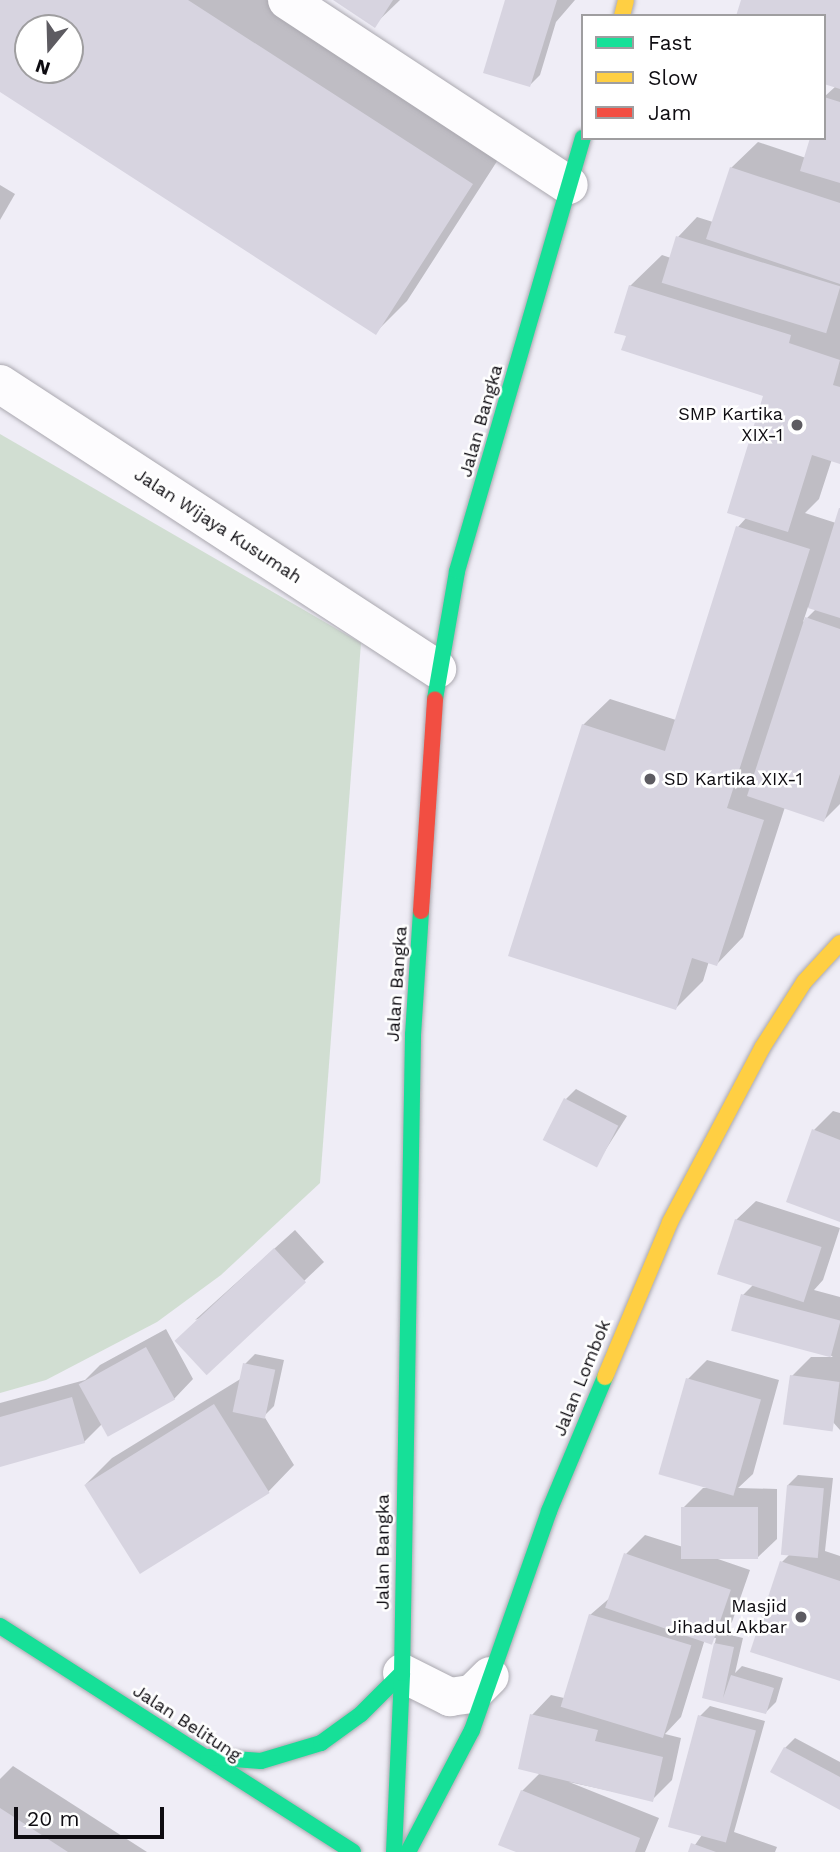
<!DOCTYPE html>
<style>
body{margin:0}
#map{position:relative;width:840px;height:1852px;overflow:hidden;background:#efedf6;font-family:"Work Sans",sans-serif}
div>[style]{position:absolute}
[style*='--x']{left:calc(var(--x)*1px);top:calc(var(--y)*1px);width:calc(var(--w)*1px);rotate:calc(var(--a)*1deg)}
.green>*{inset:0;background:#d1ded2}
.shadow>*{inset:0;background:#0003}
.building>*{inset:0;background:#d7d4e0;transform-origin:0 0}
.roads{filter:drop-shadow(0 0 2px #aaa8af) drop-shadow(0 0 2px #aaa8af)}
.street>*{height:38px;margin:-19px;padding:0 19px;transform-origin:19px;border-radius:19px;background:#fdfcfe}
.fast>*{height:16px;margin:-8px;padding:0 8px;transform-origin:8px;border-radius:8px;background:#16e098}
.slow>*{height:16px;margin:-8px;padding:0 8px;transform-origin:8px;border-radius:8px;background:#ffcf43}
.jam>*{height:16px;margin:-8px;padding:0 8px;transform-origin:8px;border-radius:8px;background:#f24e42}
.dots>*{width:19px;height:19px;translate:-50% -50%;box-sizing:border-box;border:4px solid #fff;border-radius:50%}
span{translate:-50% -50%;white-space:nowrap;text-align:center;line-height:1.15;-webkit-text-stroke:5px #fff;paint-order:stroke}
.poi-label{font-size:18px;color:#0e0c11}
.right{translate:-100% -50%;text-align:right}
.left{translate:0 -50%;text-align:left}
.street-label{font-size:18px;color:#0e0c11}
.legend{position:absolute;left:581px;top:14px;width:245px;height:126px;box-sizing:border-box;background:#fff;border:2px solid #9f9ea0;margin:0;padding:9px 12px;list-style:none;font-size:21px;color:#0e0c11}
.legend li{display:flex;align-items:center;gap:14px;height:35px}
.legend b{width:35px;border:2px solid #9f9ea0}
.north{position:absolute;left:14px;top:14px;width:70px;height:70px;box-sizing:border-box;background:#fff;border:2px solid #9f9ea0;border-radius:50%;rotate:199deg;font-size:19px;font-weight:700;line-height:28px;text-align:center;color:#0e0c11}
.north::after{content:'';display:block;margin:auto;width:24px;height:32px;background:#5d5b61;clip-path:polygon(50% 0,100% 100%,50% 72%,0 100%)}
.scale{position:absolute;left:14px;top:1807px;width:150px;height:32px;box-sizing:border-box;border:4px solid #0e0c11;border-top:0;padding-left:9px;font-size:21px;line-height:24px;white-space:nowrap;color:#0e0c11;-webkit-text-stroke:5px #fff;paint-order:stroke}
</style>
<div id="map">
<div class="green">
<i style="clip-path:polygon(0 434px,361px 643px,320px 1183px,221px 1275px,157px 1322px,46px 1380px,0 1393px)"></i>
</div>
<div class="shadow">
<i style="clip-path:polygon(evenodd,0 0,267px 0,503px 152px,407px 301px,375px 333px,0 90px,0 0,28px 28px,70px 28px,70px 70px,28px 70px,28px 28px)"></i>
<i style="clip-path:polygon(336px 0,400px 0,374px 25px)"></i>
<i style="clip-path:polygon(507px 0,575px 0,556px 22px,540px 75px,530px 85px)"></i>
<i style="clip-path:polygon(evenodd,743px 0,840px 0,840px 462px,832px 459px,819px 499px,805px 513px,836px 523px,840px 511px,840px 804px,824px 820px,785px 807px,743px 937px,717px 964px,709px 961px,703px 981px,676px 1008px,583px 725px,610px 699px,676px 720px,738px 527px,747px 517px,766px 395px,628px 335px,630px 286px,662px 255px,671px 258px,678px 237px,697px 217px,713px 222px,731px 168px,758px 142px,806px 158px,824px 138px,824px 97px,836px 86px,824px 16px,743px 0,808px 607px,816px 609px,803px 622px,808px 607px)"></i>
<i style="clip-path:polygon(0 185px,15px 194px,0 220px)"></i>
<i style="clip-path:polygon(576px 1089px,627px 1116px,596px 1165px,566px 1099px)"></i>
<i style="clip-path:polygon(833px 1111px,840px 1113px,840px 1220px,814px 1130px)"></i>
<i style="clip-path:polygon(756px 1201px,840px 1228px,823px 1280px,814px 1290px,840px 1297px,840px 1430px,792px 1376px,811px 1357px,833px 1357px,743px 1295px,754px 1284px,736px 1220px)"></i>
<i style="clip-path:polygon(295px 1230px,324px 1262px,304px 1281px,195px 1320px)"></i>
<i style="clip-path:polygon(166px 1329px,193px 1379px,174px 1399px,102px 1424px,84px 1442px,0 1465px,0 1403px,85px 1380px,100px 1365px)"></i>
<i style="clip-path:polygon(255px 1354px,284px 1360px,274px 1406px,264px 1416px,294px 1465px,268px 1492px,86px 1484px,112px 1458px,242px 1378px,245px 1364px)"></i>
<i style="clip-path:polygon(707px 1360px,779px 1380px,753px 1474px,738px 1488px,777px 1489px,777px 1539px,757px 1558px,715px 1558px,750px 1570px,732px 1622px,722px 1633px,743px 1638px,735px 1673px,742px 1666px,783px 1678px,776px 1702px,766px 1712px,704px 1696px,716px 1638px,705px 1639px,681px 1717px,665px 1734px,681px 1738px,672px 1780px,652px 1800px,569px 1782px,659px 1818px,645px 1852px,520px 1852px,522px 1791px,540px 1773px,532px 1715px,551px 1695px,564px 1698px,590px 1615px,612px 1596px,626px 1554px,645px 1535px,683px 1547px,683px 1508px,703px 1488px,712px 1488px,688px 1379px)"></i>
<i style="clip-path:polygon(798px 1475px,833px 1478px,825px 1551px,840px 1556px,840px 1679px,782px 1562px,790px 1554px,788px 1485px)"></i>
<i style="clip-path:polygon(710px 1706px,765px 1721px,734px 1832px,777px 1847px,775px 1852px,690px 1852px,702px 1835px,700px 1716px)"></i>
<i style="clip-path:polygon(795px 1738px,840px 1762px,840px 1808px,785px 1748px)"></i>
<i style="clip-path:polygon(13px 1766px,147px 1852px,0 1852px,0 1779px)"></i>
</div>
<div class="building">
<i style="clip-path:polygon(evenodd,0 0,188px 0,473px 184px,376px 335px,0 92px,0 0,28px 28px,70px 28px,70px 70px,28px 70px,28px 28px)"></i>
<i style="clip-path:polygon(333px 0,393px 0,375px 28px)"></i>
<i style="clip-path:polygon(505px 0,557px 0,530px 87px,483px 73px)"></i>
<i style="clip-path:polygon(741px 0,840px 0,840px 89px,824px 84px,824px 16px,736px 16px)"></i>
<i style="clip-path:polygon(824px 97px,840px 102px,840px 183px,800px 171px,810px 138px,824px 138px)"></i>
<i style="clip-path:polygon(730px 167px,840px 203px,840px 284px,706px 239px)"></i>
<i style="left:676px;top:236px;width:172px;height:49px;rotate:17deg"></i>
<i style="clip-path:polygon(629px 285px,791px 335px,789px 343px,840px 360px,833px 385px,840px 387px,840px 464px,812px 455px,788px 532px,727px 513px,763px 396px,621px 350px,626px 336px,614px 333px)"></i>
<i style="clip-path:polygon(839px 508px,840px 508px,840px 618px,808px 608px)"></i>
<i style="clip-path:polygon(736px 526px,810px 549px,727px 808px,764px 820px,717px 966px,692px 958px,676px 1010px,508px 956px,582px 724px,665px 751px)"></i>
<i style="clip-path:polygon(805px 617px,840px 629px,840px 774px,824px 822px,747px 796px)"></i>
<i style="left:564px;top:1098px;width:61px;height:47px;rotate:27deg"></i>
<i style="clip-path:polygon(812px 1129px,840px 1140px,840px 1222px,786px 1202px)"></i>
<i style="left:735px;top:1219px;width:91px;height:58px;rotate:18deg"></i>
<i style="left:274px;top:1248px;width:47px;height:136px;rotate:47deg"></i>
<i style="left:741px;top:1294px;width:103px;height:38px;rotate:15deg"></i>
<i style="left:146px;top:1347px;width:60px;height:77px;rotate:61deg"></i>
<i style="left:243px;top:1363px;width:33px;height:50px;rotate:12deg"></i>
<i style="left:790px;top:1375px;width:50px;height:50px;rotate:8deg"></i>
<i style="left:686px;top:1378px;width:78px;height:100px;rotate:16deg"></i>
<i style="clip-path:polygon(72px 1397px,85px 1443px,0 1467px,0 1417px)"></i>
<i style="left:214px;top:1404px;width:105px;height:153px;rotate:58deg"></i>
<i style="left:787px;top:1485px;width:37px;height:70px;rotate:5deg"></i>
<i style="left:681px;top:1507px;width:77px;height:52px"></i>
<i style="left:624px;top:1553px;width:113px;height:58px;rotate:19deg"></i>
<i style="clip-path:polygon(780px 1561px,840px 1581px,840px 1681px,750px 1652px)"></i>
<i style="left:589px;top:1614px;width:107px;height:97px;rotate:17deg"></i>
<i style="clip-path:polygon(714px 1643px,734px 1647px,723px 1698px,731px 1675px,774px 1688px,766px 1714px,702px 1698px)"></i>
<i style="clip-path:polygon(530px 1714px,598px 1730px,595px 1741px,663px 1757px,653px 1802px,518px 1769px)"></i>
<i style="left:698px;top:1715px;width:60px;height:116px;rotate:15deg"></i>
<i style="clip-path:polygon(784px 1747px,840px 1777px,840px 1810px,770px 1772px)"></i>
<i style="clip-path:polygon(521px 1790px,640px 1838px,635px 1852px,516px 1852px,498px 1845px)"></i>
<i style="clip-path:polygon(0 1808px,68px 1852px,0 1852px)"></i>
<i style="clip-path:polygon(691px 1843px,716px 1852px,688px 1852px)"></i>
</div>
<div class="roads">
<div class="street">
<i style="--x:287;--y:0;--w:337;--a:33.3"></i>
<i style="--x:0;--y:384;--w:522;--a:33.11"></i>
<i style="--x:402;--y:1673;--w:54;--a:26.6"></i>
<i style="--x:450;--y:1697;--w:22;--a:-8"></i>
<i style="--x:472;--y:1694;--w:25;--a:-45"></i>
</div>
<div class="fast">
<i style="--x:435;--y:699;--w:130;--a:-80.2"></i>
<i style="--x:457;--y:571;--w:451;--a:-73.8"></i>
<i style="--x:0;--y:1626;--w:419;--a:32.6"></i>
<i style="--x:208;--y:1757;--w:53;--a:4.3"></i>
<i style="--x:261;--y:1761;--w:63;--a:-16.7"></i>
<i style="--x:321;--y:1743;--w:49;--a:-35.9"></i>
<i style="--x:361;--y:1714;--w:58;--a:-45"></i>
<i style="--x:394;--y:1852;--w:179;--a:-87.4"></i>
<i style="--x:402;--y:1673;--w:638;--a:-89.01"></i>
<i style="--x:413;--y:1035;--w:124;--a:-86.3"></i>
<i style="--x:408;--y:1852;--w:138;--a:-62.3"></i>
<i style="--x:472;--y:1730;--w:232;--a:-70.6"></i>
<i style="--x:549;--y:1511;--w:145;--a:-67.3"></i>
</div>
<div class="slow">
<i style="--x:622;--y:16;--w:16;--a:-76"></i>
<i style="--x:605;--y:1377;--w:168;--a:-67.2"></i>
<i style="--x:670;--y:1222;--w:197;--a:-62.1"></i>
<i style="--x:762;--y:1048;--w:78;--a:-57.5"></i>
<i style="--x:804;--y:982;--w:53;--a:-47.3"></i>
</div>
<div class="jam">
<i style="--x:421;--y:911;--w:212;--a:-86.2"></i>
</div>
</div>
<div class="dots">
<i style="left:797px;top:425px;background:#5d5b61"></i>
<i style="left:650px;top:779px;background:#5d5b61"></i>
<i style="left:801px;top:1617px;background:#5d5b61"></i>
</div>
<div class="poi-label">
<span class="right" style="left:783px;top:425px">SMP Kartika<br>XIX-1</span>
<span class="left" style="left:664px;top:779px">SD Kartika XIX-1</span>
<span class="right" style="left:787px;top:1617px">Masjid<br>Jihadul Akbar</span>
</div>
<div class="street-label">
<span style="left:481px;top:421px;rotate:-74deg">Jalan Bangka</span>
<span style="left:218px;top:526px;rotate:33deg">Jalan Wijaya Kusumah</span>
<span style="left:397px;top:984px;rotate:-86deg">Jalan Bangka</span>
<span style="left:582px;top:1378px;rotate:-68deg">Jalan Lombok</span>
<span style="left:383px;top:1552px;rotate:-90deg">Jalan Bangka</span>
<span style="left:187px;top:1723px;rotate:33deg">Jalan Belitung</span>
</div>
<ul class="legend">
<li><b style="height:9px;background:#16e098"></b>Fast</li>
<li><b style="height:9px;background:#ffcf43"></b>Slow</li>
<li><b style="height:9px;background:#f24e42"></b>Jam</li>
</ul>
<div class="north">N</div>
<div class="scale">20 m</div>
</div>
